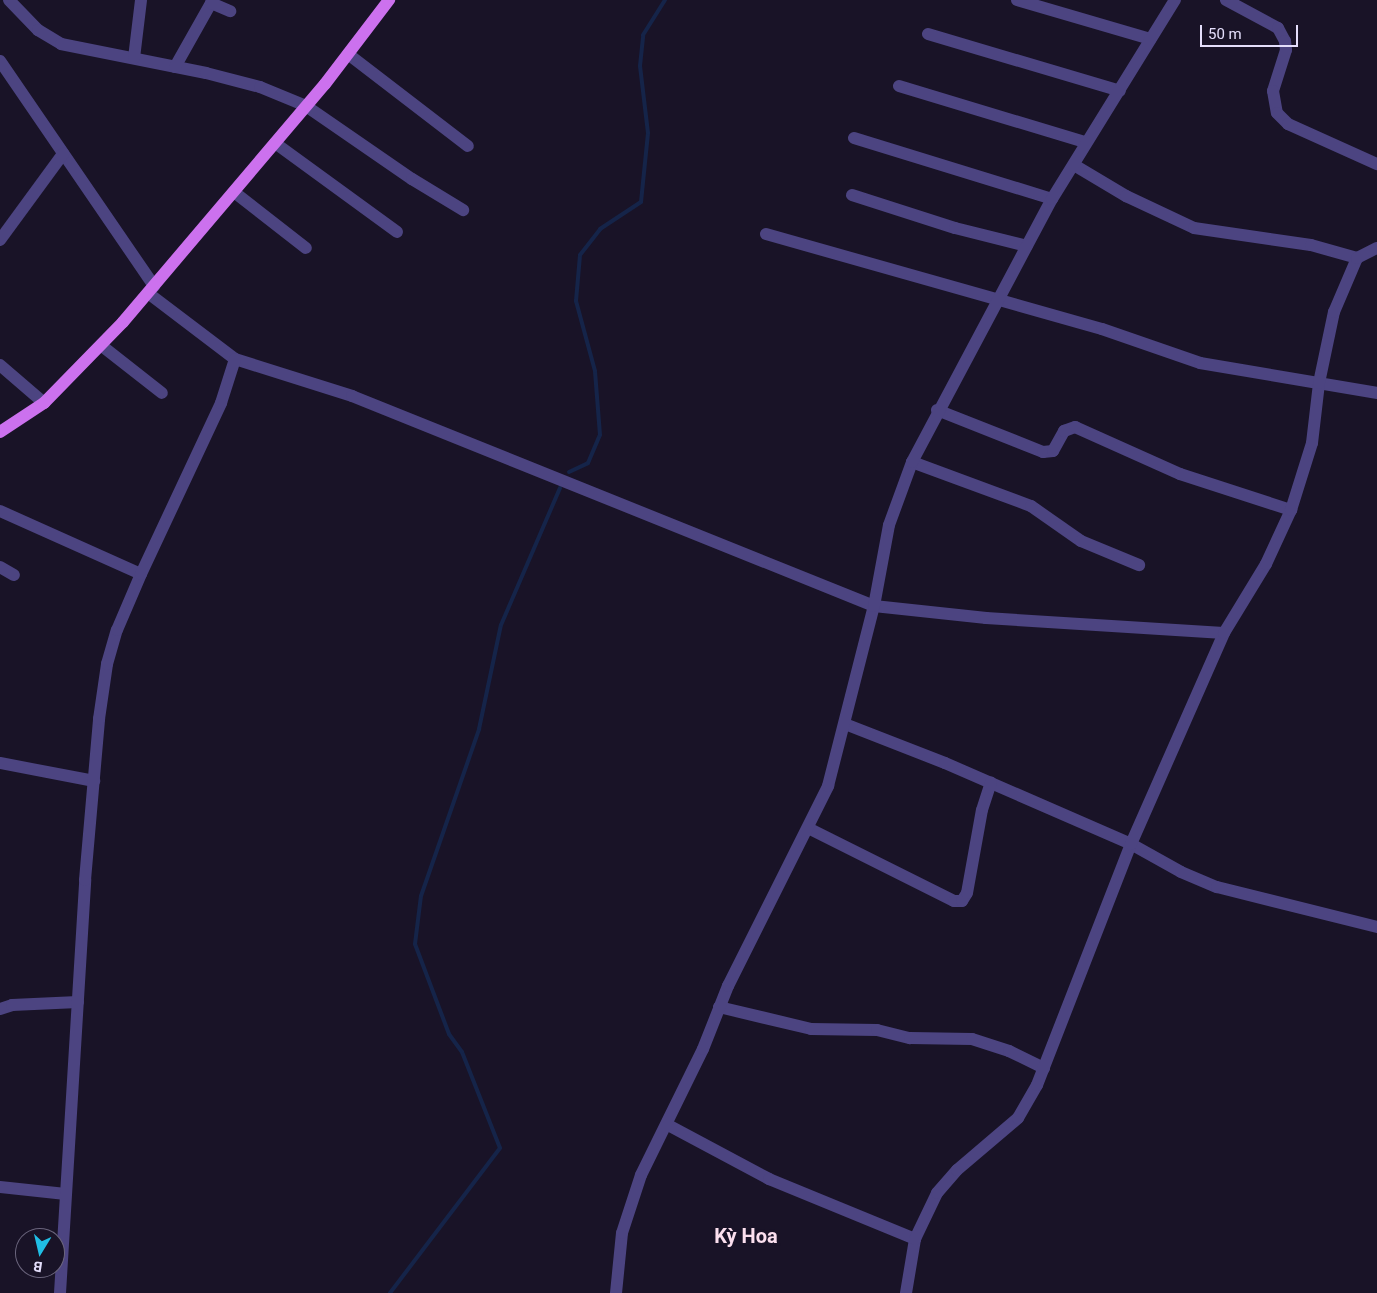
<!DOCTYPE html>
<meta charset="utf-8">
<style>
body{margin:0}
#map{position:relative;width:1377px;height:1293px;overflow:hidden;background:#191327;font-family:Roboto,sans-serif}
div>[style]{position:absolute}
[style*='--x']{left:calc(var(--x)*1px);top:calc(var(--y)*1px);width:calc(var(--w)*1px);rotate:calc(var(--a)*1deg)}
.stream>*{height:4px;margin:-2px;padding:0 2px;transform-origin:2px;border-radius:2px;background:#152449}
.minor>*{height:12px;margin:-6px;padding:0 6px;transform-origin:6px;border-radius:6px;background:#4c4481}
.major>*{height:12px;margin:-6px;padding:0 6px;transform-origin:6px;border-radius:6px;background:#cc71ee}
span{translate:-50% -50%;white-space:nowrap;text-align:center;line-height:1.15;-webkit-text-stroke:5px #191327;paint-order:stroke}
.district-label{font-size:20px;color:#fbdfee;font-weight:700}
.north{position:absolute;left:15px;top:1228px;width:50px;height:50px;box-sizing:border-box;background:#191327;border:1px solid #6a647c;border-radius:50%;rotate:189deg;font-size:14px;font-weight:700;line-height:20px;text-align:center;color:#e4defb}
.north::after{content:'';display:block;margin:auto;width:18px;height:22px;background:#20bee5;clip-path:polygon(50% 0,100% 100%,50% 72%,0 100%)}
.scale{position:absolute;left:1200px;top:25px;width:98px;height:22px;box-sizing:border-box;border:2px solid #e4defb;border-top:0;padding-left:6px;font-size:15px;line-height:18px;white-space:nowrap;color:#e4defb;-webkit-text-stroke:4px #191327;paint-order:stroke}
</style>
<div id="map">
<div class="stream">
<i style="--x:569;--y:472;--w:21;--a:-25"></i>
<i style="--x:588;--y:463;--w:30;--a:-67"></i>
<i style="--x:600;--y:435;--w:64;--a:-94.5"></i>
<i style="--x:595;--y:371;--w:73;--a:-105.2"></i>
<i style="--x:576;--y:301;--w:46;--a:-85"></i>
<i style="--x:580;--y:255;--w:33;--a:-52"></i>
<i style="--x:600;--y:229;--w:49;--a:-33.4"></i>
<i style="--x:641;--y:202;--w:69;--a:-84.2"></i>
<i style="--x:648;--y:133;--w:67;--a:-96.8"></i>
<i style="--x:640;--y:66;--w:31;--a:-84"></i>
<i style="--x:643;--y:35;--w:41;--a:-57.8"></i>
<i style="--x:390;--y:1293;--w:182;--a:-52.8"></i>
<i style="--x:500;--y:1148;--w:103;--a:-111.6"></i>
<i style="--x:462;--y:1052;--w:22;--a:-126"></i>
<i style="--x:449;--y:1034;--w:96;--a:-110.7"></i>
<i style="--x:415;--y:944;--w:48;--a:-82.9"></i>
<i style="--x:421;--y:896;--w:177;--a:-70.8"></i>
<i style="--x:479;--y:729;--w:106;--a:-78.1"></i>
<i style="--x:501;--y:625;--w:149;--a:-66.7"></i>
</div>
<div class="minor">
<i style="--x:9;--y:0;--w:42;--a:46"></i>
<i style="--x:38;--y:30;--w:27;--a:31"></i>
<i style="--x:61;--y:44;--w:148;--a:11.3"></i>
<i style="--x:206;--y:73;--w:56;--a:14.5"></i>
<i style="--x:260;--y:87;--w:50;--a:22.4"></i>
<i style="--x:306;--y:106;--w:129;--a:34.6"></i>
<i style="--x:412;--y:179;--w:60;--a:31.3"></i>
<i style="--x:1017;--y:0;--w:139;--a:16.3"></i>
<i style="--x:1226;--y:0;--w:59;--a:28.3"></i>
<i style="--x:1278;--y:28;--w:15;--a:62"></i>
<i style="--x:1285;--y:41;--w:9;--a:84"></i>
<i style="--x:1286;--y:50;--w:43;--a:107.6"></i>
<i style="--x:1273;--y:91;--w:22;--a:80"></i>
<i style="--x:1277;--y:113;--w:16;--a:45"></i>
<i style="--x:1288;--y:124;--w:98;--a:24.2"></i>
<i style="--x:928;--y:34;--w:200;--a:16.5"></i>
<i style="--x:348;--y:54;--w:151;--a:37.5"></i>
<i style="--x:134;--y:58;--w:58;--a:-83.1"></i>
<i style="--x:0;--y:61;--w:273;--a:55.6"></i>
<i style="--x:175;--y:67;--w:73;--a:-60.6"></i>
<i style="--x:211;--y:3;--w:21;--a:23"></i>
<i style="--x:899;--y:86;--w:194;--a:16.8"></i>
<i style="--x:854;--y:138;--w:207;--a:17.1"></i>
<i style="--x:275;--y:143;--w:151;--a:36.1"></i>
<i style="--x:1074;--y:165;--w:61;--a:30.8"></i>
<i style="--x:1126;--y:196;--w:75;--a:25.2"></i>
<i style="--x:1194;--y:228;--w:118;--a:8.3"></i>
<i style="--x:1311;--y:245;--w:48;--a:15.8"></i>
<i style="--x:234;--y:192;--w:91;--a:37.9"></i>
<i style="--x:852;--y:195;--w:108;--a:17.8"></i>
<i style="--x:955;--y:228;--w:74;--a:14"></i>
<i style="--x:766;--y:234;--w:349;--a:15.8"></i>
<i style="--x:1102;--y:329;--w:104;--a:19.1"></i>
<i style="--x:1200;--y:363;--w:180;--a:9.6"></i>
<i style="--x:0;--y:240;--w:107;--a:-53.8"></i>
<i style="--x:148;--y:293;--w:109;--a:37.2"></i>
<i style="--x:235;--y:359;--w:123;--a:17.5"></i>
<i style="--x:352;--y:396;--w:563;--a:21.91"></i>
<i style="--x:874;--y:606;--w:113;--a:6.1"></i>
<i style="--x:986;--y:618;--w:238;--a:3.6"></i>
<i style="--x:102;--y:346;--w:76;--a:38.1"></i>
<i style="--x:0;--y:365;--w:58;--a:40.8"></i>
<i style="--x:937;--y:410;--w:114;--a:21.6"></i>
<i style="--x:1043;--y:452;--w:10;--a:-6"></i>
<i style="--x:1053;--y:451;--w:23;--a:-61"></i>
<i style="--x:1064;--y:431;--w:12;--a:-20"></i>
<i style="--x:1075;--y:427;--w:115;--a:24.1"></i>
<i style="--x:1180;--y:474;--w:117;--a:18"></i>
<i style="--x:912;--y:462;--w:127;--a:20.3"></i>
<i style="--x:1031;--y:506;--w:61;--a:35"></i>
<i style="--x:1081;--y:541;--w:63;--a:22.5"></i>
<i style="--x:0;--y:511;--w:154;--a:24.1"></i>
<i style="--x:0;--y:567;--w:16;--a:30"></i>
<i style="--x:845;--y:724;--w:107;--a:21.3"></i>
<i style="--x:945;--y:763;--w:203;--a:23.5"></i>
<i style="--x:1131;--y:844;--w:57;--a:29.2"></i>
<i style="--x:1181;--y:872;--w:39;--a:23"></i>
<i style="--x:1217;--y:887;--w:165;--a:14"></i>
<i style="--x:0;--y:763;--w:96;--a:10.8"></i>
<i style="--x:808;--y:828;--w:163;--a:26.6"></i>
<i style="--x:954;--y:901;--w:8;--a:0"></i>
<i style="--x:962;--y:901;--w:9;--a:-58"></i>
<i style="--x:967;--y:893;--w:84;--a:-79.8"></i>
<i style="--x:982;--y:810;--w:29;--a:-72"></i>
<i style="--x:719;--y:1007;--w:95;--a:13.4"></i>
<i style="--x:811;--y:1029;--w:66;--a:0.9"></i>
<i style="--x:877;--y:1030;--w:34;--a:14"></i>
<i style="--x:910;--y:1038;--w:62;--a:0.9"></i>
<i style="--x:972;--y:1039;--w:39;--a:18"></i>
<i style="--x:1009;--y:1051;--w:39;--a:26"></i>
<i style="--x:0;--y:1009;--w:13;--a:-18"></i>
<i style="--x:12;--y:1005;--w:66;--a:-2.6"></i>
<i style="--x:668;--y:1125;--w:115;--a:28.1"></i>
<i style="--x:769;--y:1179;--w:158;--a:22.3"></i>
<i style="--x:0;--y:1187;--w:66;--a:6.1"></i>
<i style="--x:60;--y:1293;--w:414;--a:-86.5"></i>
<i style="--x:85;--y:880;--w:162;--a:-85"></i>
<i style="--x:99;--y:719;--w:56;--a:-81.7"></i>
<i style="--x:107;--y:664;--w:35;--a:-74"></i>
<i style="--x:117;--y:630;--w:61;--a:-66.8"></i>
<i style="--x:141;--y:574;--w:189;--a:-64.9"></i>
<i style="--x:221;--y:403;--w:46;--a:-72.3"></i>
<i style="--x:616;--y:1293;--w:60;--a:-84.3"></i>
<i style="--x:622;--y:1233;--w:61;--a:-71.9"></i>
<i style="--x:641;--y:1175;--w:140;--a:-63.8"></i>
<i style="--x:703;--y:1049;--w:68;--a:-68.4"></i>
<i style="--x:728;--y:986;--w:224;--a:-63.4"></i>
<i style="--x:828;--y:786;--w:186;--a:-75.7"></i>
<i style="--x:874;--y:606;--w:82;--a:-79.5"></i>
<i style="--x:889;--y:525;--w:67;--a:-69.9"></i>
<i style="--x:912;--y:462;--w:298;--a:-62"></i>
<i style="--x:1052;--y:199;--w:234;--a:-58.3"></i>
<i style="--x:906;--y:1293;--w:55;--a:-80.5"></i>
<i style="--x:915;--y:1239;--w:51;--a:-64.4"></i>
<i style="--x:937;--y:1193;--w:30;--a:-49"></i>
<i style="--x:957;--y:1170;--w:80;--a:-40.4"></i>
<i style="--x:1018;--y:1118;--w:38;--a:-60"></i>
<i style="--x:1037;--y:1085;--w:259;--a:-68.7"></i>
<i style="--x:1131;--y:844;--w:231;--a:-66.2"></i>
<i style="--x:1224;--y:633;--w:81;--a:-58.7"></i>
<i style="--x:1266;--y:564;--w:60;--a:-65.2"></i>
<i style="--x:1291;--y:510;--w:70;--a:-72.6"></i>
<i style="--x:1312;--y:443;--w:60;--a:-83.3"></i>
<i style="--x:1319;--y:383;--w:73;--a:-78.1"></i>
<i style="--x:1334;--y:312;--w:59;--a:-66.9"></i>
<i style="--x:1357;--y:258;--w:22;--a:-27"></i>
</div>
<div class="major">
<i style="--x:0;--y:432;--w:53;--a:-33.4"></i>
<i style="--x:44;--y:403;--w:113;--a:-45.7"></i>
<i style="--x:123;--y:322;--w:312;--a:-49.7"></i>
<i style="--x:325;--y:84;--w:106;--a:-52.7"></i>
</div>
<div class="district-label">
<span style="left:746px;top:1236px">Kỳ Hoa</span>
</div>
<div class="north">B</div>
<div class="scale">50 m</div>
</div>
